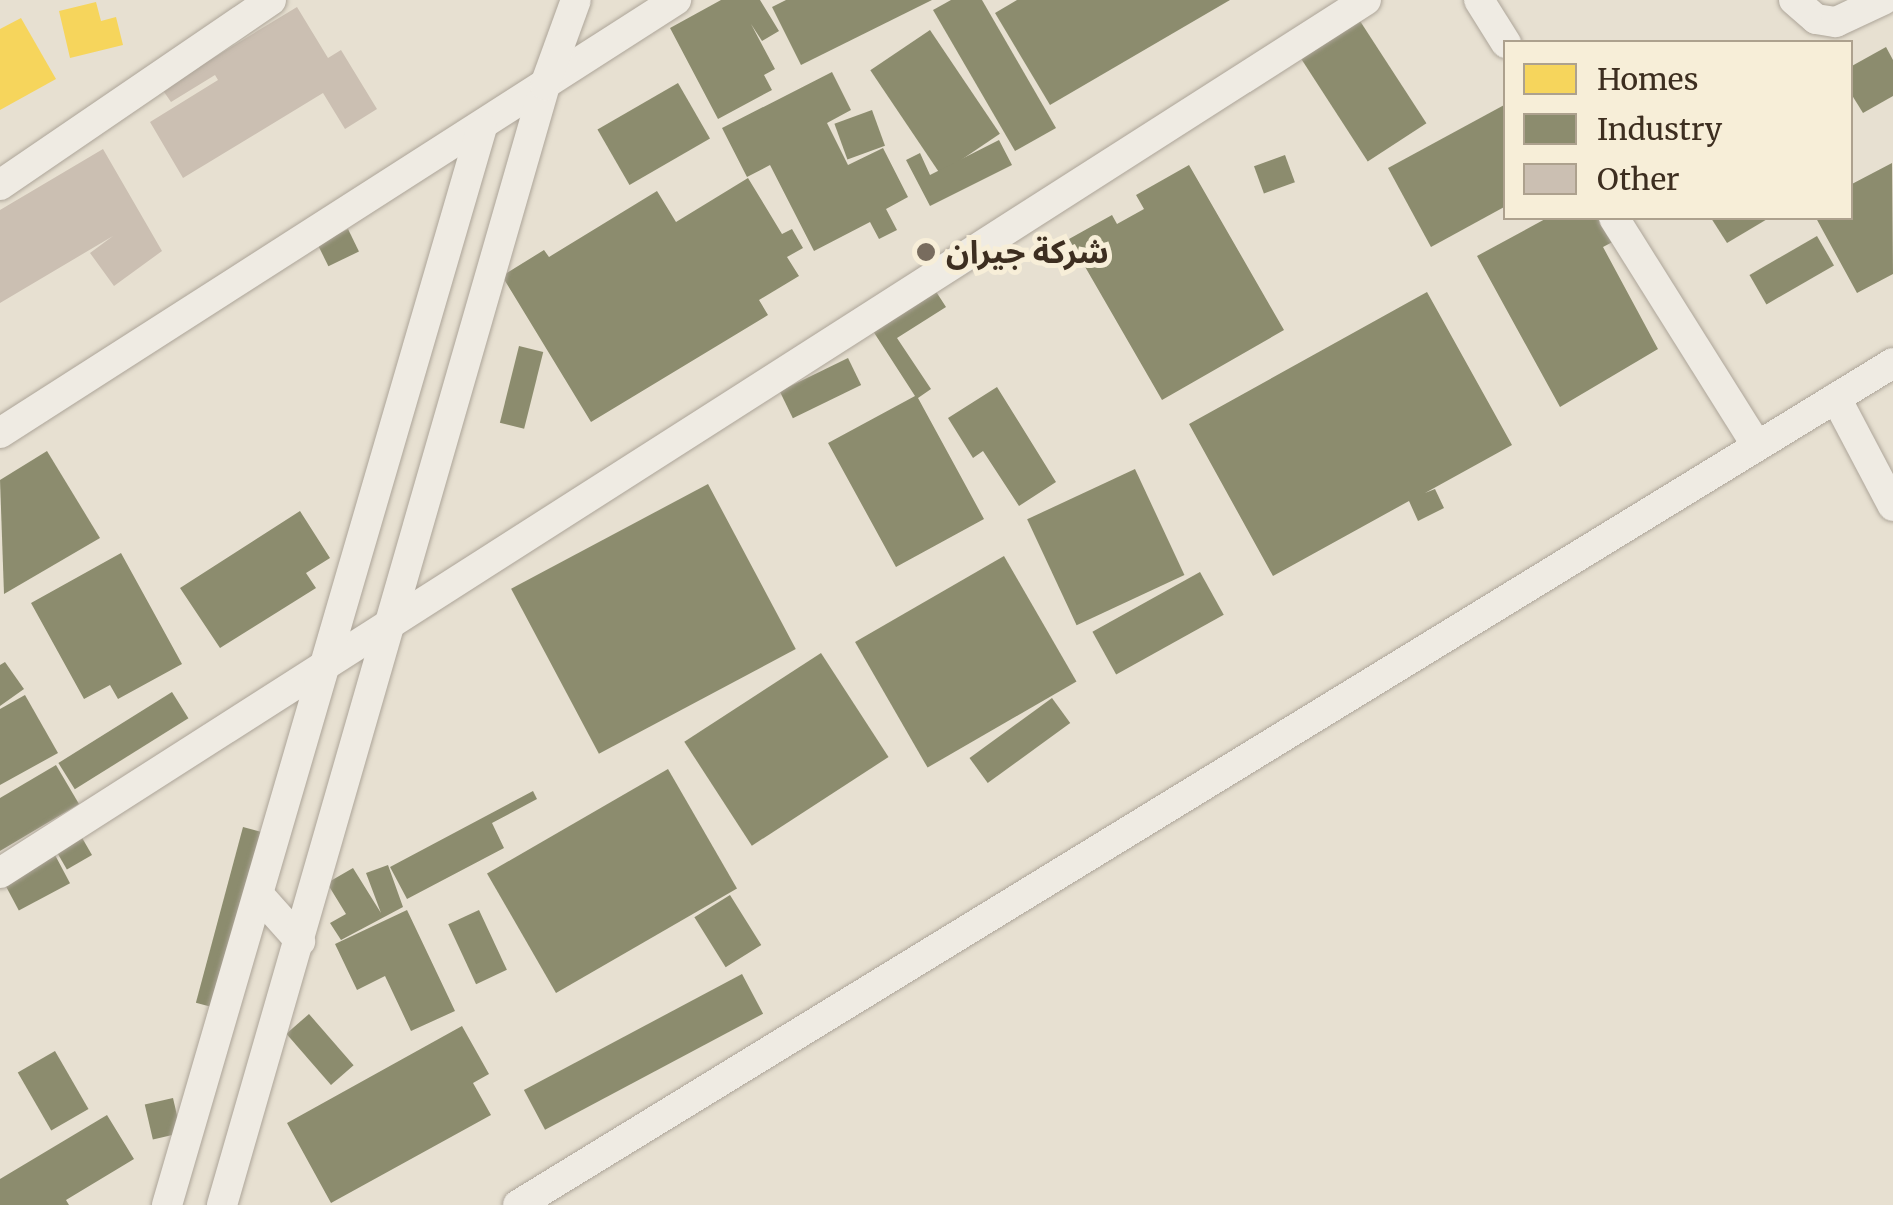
<!DOCTYPE html>
<meta charset="utf-8">
<style>
body{margin:0}
#map{position:relative;width:1893px;height:1205px;overflow:hidden;background:#e7e0d1;font-family:Merriweather,"Noto Sans Arabic",serif}
div>[style]{position:absolute}
[style*='--x']{left:calc(var(--x)*1px);top:calc(var(--y)*1px);width:calc(var(--w)*1px);rotate:calc(var(--a)*1deg)}
.homes>*{inset:0;background:#f6d55c}
.industry>*{inset:0;background:#8c8c6e;transform-origin:0 0}
.building>*{inset:0;background:#cbbfb2}
.roads{filter:drop-shadow(0 0 2px #ada599) drop-shadow(0 0 2px #ada599)}
.minor>*{height:30px;margin:-15px;padding:0 15px;transform-origin:15px;border-radius:15px;background:#efebe3}
.dots>*{width:28px;height:28px;translate:-50% -50%;box-sizing:border-box;border:5px solid #f7eed8;border-radius:50%}
span{translate:-50% -50%;white-space:nowrap;text-align:center;line-height:1.15;-webkit-text-stroke:10px #f7eed8;paint-order:stroke}
.poi-label{font-size:32px;color:#3d2e20;font-weight:700}
.left{translate:0 -50%;text-align:left}
.legend{position:absolute;left:1503px;top:40px;width:350px;height:180px;box-sizing:border-box;background:#f7eed8;border:2px solid #ada18e;margin:0;padding:12px 18px;list-style:none;font-size:30px;color:#3d2e20}
.legend li{display:flex;align-items:center;gap:20px;height:50px}
.legend b{width:50px;border:2px solid #ada18e}
</style>
<div id="map">
<div class="homes">
<i style="clip-path:polygon(96px 2px,101px 21px,116px 17px,123px 45px,70px 58px,59px 11px)"></i>
<i style="clip-path:polygon(21px 18px,56px 79px,0 110px,0 29px)"></i>
</div>
<div class="industry">
<i style="clip-path:polygon(721px 0,760px 0,779px 31px,762px 41px,751px 24px,775px 69px,764px 75px,772px 90px,718px 119px,670px 28px)"></i>
<i style="clip-path:polygon(786px 0,932px 0,801px 65px,772px 7px)"></i>
<i style="clip-path:polygon(951px 0,982px 0,1056px 128px,1015px 151px,933px 10px)"></i>
<i style="clip-path:polygon(1017px 0,1230px 0,1050px 105px,995px 13px)"></i>
<i style="left:1360px;top:21px;width:122px;height:70px;rotate:57deg"></i>
<i style="left:930px;top:30px;width:125px;height:72px;rotate:56deg"></i>
<i style="clip-path:polygon(1886px 47px,1893px 60px,1893px 96px,1863px 113px,1850px 92px,1850px 67px)"></i>
<i style="clip-path:polygon(832px 72px,851px 110px,827px 123px,848px 165px,883px 148px,908px 197px,886px 209px,897px 230px,879px 239px,870px 222px,814px 251px,770px 165px,747px 177px,722px 128px)"></i>
<i style="left:678px;top:83px;width:64px;height:93px;rotate:60deg"></i>
<i style="clip-path:polygon(1506px 104px,1506px 206px,1431px 247px,1388px 168px)"></i>
<i style="left:872px;top:110px;width:38px;height:40px;rotate:70deg"></i>
<i style="clip-path:polygon(999px 140px,1012px 165px,930px 206px,906px 160px,920px 153px,930px 175px)"></i>
<i style="left:1285px;top:155px;width:29px;height:33px;rotate:70deg"></i>
<i style="clip-path:polygon(1892px 163px,1893px 274px,1857px 293px,1816px 218px,1850px 218px,1850px 185px)"></i>
<i style="clip-path:polygon(1189px 165px,1284px 330px,1162px 400px,1069px 239px,1112px 215px,1117px 224px,1144px 209px,1136px 195px)"></i>
<i style="clip-path:polygon(748px 178px,782px 234px,792px 229px,803px 248px,787px 257px,799px 276px,759px 300px,768px 315px,591px 422px,502px 276px,544px 250px,549px 257px,657px 191px,676px 222px)"></i>
<i style="clip-path:polygon(1547px 218px,1611px 218px,1622px 237px,1603px 247px,1658px 349px,1560px 407px,1477px 256px)"></i>
<i style="clip-path:polygon(1711px 218px,1769px 218px,1727px 243px)"></i>
<i style="left:348px;top:229px;width:25px;height:34px;rotate:64deg"></i>
<i style="left:1817px;top:236px;width:34px;height:78px;rotate:60deg"></i>
<i style="clip-path:polygon(935px 290px,946px 307px,897px 338px,931px 389px,918px 398px,984px 519px,896px 567px,828px 443px,915px 396px,873px 331px)"></i>
<i style="clip-path:polygon(1427px 292px,1512px 445px,1425px 493px,1435px 489px,1444px 508px,1418px 521px,1409px 501px,1273px 576px,1189px 424px)"></i>
<i style="left:519px;top:346px;width:25px;height:79px;rotate:14deg"></i>
<i style="left:848px;top:358px;width:30px;height:76px;rotate:64deg"></i>
<i style="clip-path:polygon(997px 387px,1056px 482px,1019px 506px,983px 451px,973px 458px,948px 418px)"></i>
<i style="clip-path:polygon(47px 451px,100px 538px,4px 594px,0 480px)"></i>
<i style="left:1135px;top:469px;width:117px;height:119px;rotate:65deg"></i>
<i style="left:708px;top:484px;width:187px;height:223px;rotate:62deg"></i>
<i style="clip-path:polygon(300px 511px,330px 558px,306px 573px,316px 588px,220px 648px,180px 588px)"></i>
<i style="clip-path:polygon(121px 553px,182px 664px,118px 699px,110px 685px,84px 699px,31px 603px)"></i>
<i style="left:1004px;top:556px;width:145px;height:172px;rotate:60deg"></i>
<i style="left:1200px;top:572px;width:49px;height:123px;rotate:61deg"></i>
<i style="left:821px;top:653px;width:124px;height:163px;rotate:57deg"></i>
<i style="clip-path:polygon(5px 662px,24px 689px,0 706px,0 665px)"></i>
<i style="left:172px;top:692px;width:31px;height:134px;rotate:58deg"></i>
<i style="clip-path:polygon(25px 695px,58px 753px,0 785px,0 709px)"></i>
<i style="left:1052px;top:698px;width:31px;height:102px;rotate:54deg"></i>
<i style="clip-path:polygon(56px 765px,79px 804px,0 851px,0 798px)"></i>
<i style="left:668px;top:769px;width:138px;height:209px;rotate:60deg"></i>
<i style="clip-path:polygon(533px 791px,537px 799px,492px 823px,504px 848px,407px 899px,390px 867px)"></i>
<i style="left:243px;top:827px;width:34px;height:182px;rotate:15deg"></i>
<i style="left:81px;top:836px;width:22px;height:29px;rotate:60deg"></i>
<i style="left:55px;top:855px;width:32px;height:58px;rotate:62deg"></i>
<i style="clip-path:polygon(388px 865px,403px 907px,341px 940px,330px 923px,346px 914px,327px 883px,353px 868px,381px 913px,366px 873px)"></i>
<i style="left:730px;top:895px;width:59px;height:42px;rotate:58deg"></i>
<i style="clip-path:polygon(407px 910px,455px 1011px,411px 1031px,385px 976px,357px 990px,335px 944px)"></i>
<i style="left:479px;top:910px;width:66px;height:34px;rotate:65deg"></i>
<i style="left:742px;top:974px;width:45px;height:247px;rotate:62deg"></i>
<i style="left:309px;top:1014px;width:68px;height:30px;rotate:49deg"></i>
<i style="clip-path:polygon(462px 1026px,489px 1074px,473px 1083px,491px 1115px,331px 1203px,287px 1123px)"></i>
<i style="left:55px;top:1051px;width:67px;height:43px;rotate:60deg"></i>
<i style="left:173px;top:1098px;width:36px;height:29px;rotate:77deg"></i>
<i style="clip-path:polygon(107px 1115px,134px 1159px,66px 1200px,69px 1205px,0 1205px,0 1179px)"></i>
</div>
<div class="building">
<i style="clip-path:polygon(297px 7px,328px 58px,341px 50px,377px 109px,345px 129px,323px 93px,183px 178px,150px 122px,218px 80px,215px 75px,171px 102px,162px 89px)"></i>
<i style="clip-path:polygon(103px 149px,162px 251px,114px 286px,90px 253px,113px 236px,0 303px,0 210px)"></i>
</div>
<div class="roads">
<div class="minor">
<i style="--x:1479;--y:0;--w:51;--a:57.9"></i>
<i style="--x:1794;--y:0;--w:29;--a:41"></i>
<i style="--x:1816;--y:19;--w:20;--a:9"></i>
<i style="--x:1836;--y:22;--w:52;--a:-25.1"></i>
<i style="--x:0;--y:185;--w:328;--a:-34.3"></i>
<i style="--x:1614;--y:218;--w:269;--a:57.9"></i>
<i style="--x:1836;--y:398;--w:122;--a:62.2"></i>
<i style="--x:0;--y:433;--w:803;--a:-32.64"></i>
<i style="--x:0;--y:873;--w:1621;--a:-32.58"></i>
<i style="--x:259;--y:895;--w:62;--a:48.3"></i>
<i style="--x:167;--y:1205;--w:1123;--a:-73.71"></i>
<i style="--x:222;--y:1205;--w:1166;--a:-73.91"></i>
<i style="--x:545;--y:85;--w:90;--a:-70"></i>
<i style="--x:518;--y:1205;--w:1612;--a:-31.48"></i>
</div>
</div>
<div class="dots">
<i style="left:926px;top:252px;background:#786c5e"></i>
</div>
<div class="poi-label">
<span class="left" style="left:946px;top:252px">شركة جيران</span>
</div>
<ul class="legend">
<li><b style="height:28px;background:#f6d55c"></b>Homes</li>
<li><b style="height:28px;background:#8c8c6e"></b>Industry</li>
<li><b style="height:28px;background:#cbbfb2"></b>Other</li>
</ul>
</div>
